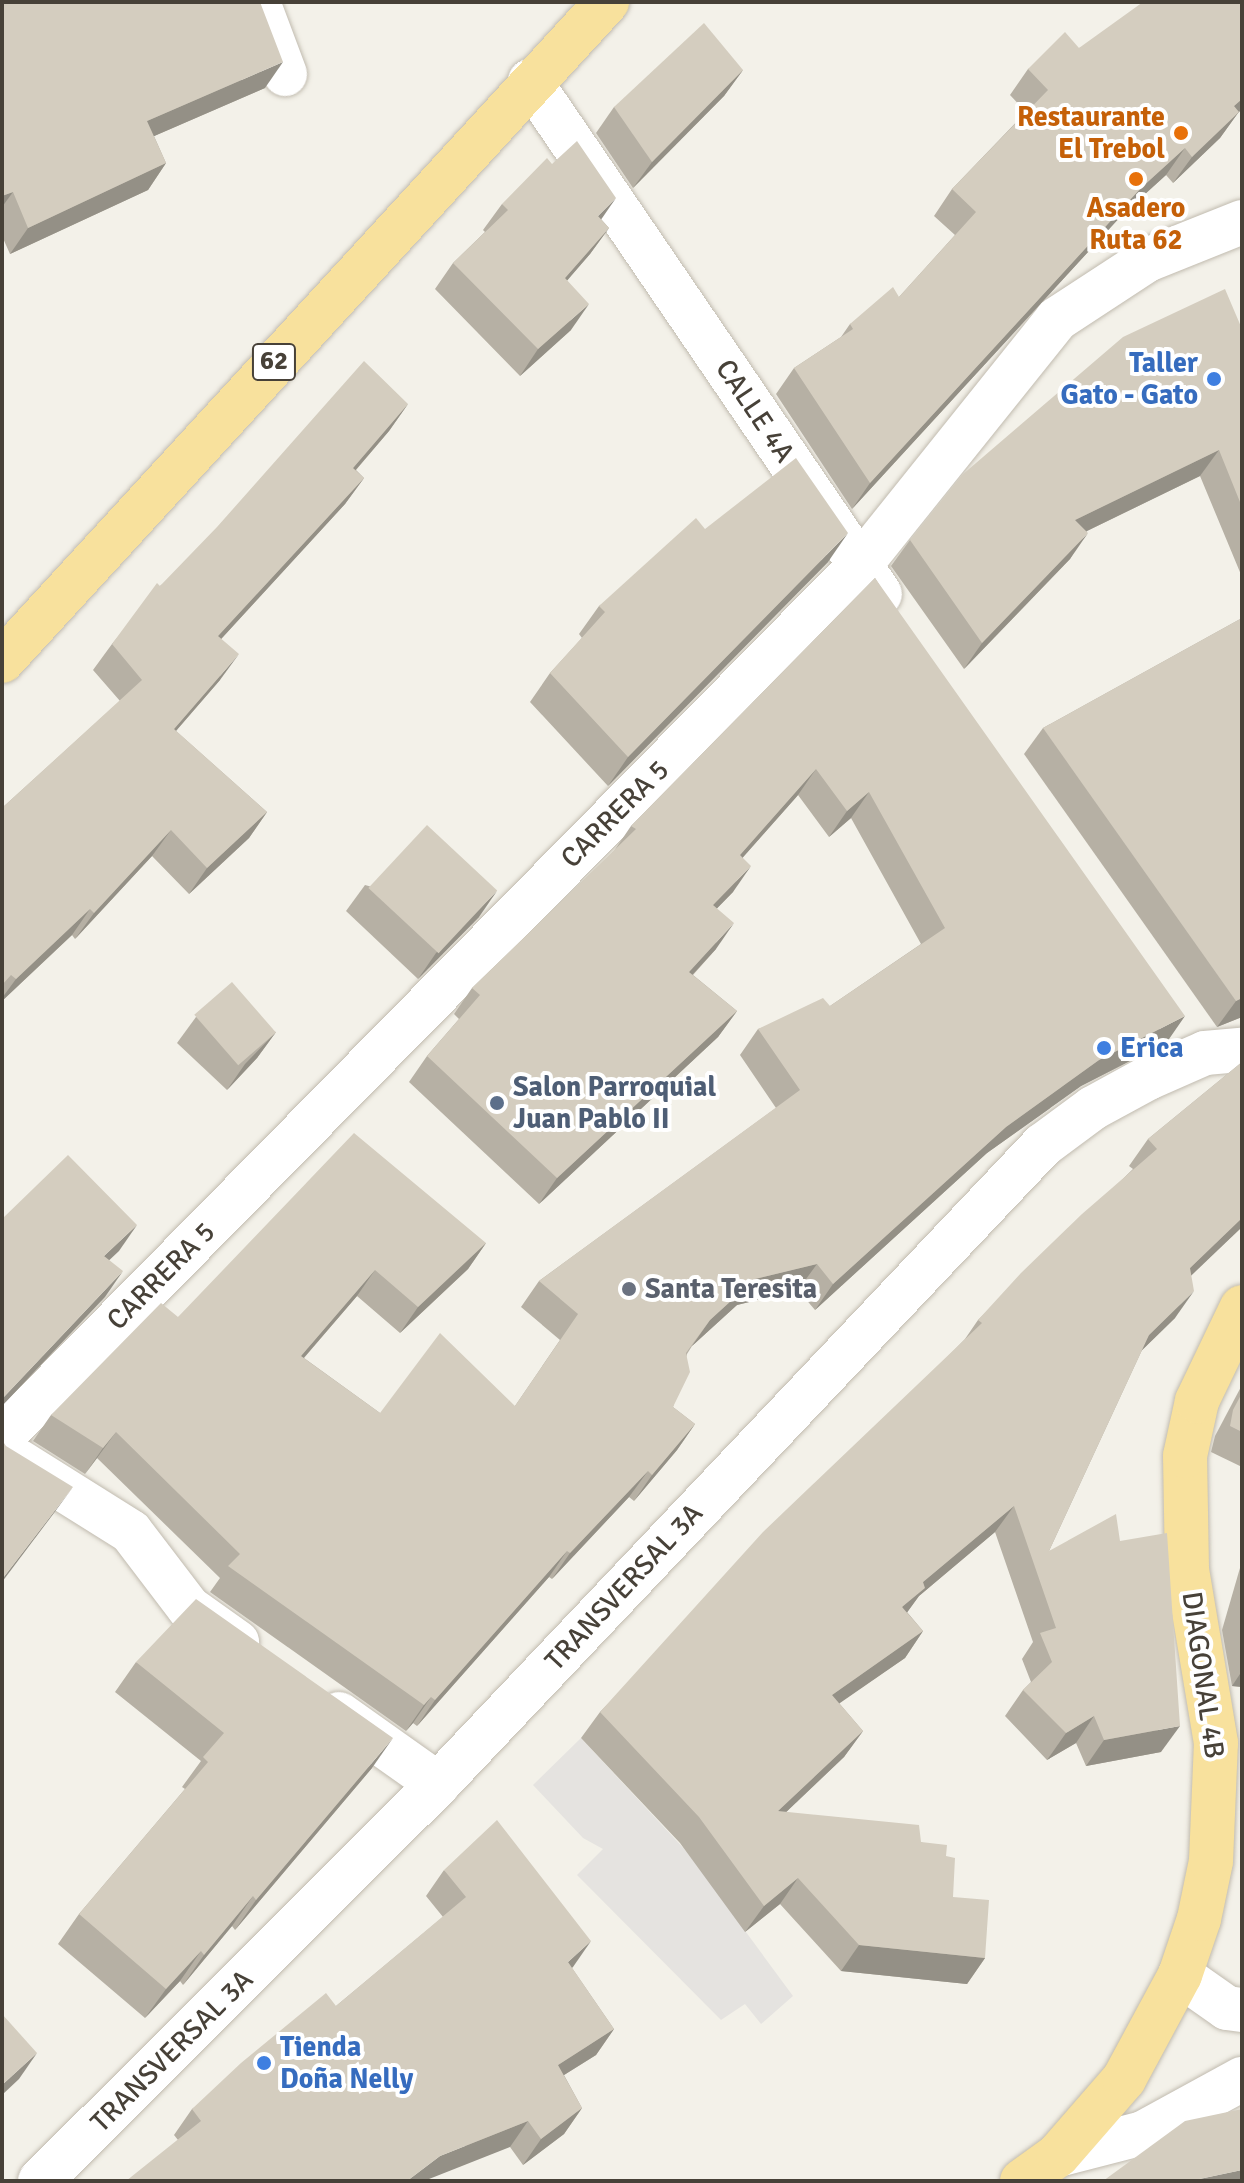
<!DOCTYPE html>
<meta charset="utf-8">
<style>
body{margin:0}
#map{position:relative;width:1244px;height:2183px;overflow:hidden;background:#f3f1e9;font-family:Signika,sans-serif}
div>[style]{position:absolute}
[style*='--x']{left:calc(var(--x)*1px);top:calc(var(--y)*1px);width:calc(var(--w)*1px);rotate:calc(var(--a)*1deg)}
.parking>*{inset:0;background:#e5e3e0}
.roads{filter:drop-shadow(0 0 2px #c1bbaf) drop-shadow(0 0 2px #c1bbaf)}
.minor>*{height:44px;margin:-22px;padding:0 22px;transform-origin:22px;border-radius:22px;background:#fff}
.tertiary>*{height:44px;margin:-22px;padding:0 22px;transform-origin:22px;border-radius:22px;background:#fff}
.primary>*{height:44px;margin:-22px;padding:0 22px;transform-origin:22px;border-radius:22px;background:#f8e19d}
.wall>*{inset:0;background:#b6b0a4}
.shaded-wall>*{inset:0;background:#949086}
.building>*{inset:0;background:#d4cdbf;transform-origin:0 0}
.dots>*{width:22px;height:22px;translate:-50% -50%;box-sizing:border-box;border:4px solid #fff;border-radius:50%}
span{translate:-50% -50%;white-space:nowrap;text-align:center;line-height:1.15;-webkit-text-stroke:8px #fff;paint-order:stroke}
.shield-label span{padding:2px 6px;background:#fff;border:2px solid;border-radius:6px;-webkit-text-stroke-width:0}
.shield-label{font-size:26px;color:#474138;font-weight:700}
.food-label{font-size:28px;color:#c56008;font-weight:700}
.right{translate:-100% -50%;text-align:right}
.shop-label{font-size:28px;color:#366cbe;font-weight:700}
.left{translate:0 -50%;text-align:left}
.street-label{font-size:28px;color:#474138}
.service-label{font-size:28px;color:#4e5e75;font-weight:700}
.worship-label{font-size:28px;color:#5b616d;font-weight:700}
.frame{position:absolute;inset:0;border:4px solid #474138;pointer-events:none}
</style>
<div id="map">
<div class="parking">
<i style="clip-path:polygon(581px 1738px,687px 1852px,793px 1996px,761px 2024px,745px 2004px,721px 2020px,577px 1875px,603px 1849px,583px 1838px,533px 1785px)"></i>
</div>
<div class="roads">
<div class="minor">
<i style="--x:258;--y:2;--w:77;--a:69.4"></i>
<i style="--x:530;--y:81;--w:621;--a:55.7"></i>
<i style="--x:18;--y:1461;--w:133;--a:32.1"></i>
<i style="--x:131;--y:1532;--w:96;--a:52.7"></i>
<i style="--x:189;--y:1608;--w:59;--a:35.3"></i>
<i style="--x:339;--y:1714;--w:121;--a:35.3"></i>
<i style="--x:1180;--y:1975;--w:57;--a:35.1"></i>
<i style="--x:1227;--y:2008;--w:15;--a:8"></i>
<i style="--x:40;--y:2181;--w:562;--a:-44.93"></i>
<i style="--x:438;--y:1784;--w:880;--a:-46.57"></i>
<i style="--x:1043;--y:1145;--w:62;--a:-36.5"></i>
<i style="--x:1093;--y:1108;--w:63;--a:-28.6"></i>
<i style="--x:1148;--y:1078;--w:62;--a:-23.7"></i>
<i style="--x:1205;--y:1053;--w:37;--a:-5"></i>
</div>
<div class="tertiary">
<i style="--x:2;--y:1437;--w:1223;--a:-45.46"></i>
<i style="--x:860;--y:565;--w:315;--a:-51.3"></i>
<i style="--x:1057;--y:319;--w:108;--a:-33.2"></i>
<i style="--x:1147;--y:260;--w:102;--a:-21.8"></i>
<i style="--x:1058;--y:2155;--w:88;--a:-14.5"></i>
<i style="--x:1143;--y:2133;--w:113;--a:-28.6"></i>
</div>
<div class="primary">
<i style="--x:2;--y:661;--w:895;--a:-47.45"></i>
<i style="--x:1022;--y:2181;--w:44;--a:-35.8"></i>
<i style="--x:1058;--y:2155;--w:101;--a:-49"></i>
<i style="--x:1124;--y:2079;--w:118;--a:-61.7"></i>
<i style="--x:1180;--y:1975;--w:59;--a:-71.3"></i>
<i style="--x:1199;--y:1919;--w:59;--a:-78.3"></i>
<i style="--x:1211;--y:1861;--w:118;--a:-87.6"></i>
<i style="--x:1216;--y:1743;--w:176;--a:-99.5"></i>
<i style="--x:1187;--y:1569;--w:113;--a:-91"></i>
<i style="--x:1185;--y:1456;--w:56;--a:-77.7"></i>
<i style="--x:1197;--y:1401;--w:104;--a:-64.4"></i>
</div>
</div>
<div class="wall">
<i style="clip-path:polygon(2px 2px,265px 88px,154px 136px,166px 163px,148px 190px,10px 254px,2px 236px)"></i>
<i style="clip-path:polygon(1242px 2px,1242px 109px,1238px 113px,1220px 138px,1173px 183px,1166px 175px,1122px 215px,852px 509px,776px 394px,794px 368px,841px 337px,850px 324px,899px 297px,955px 235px,934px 216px,952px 189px,1026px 112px,1010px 95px,1028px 69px,1079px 48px)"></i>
<i style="clip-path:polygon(743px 70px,724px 96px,633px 188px,596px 133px,614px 107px)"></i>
<i style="clip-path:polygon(502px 204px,601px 219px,609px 228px,590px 254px,567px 280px,571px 330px,520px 376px,435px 289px,453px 263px,485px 232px,483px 230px)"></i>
<i style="clip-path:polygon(1242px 329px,1242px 577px,1200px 476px,1087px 531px,1070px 559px,964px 669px,891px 566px,910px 540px)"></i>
<i style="clip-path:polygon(408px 404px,389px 431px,356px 470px,364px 478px,345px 504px,221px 639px,220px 680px,176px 731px,267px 812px,249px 838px,189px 894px,152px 856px,75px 939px,72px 935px,2px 1001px,2px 808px,120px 701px,93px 670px,112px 644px,160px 586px)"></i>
<i style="clip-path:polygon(705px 529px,828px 562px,608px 786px,530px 702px,550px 673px,582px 638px,579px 634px,599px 606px)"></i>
<i style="clip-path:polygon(875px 578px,1167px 1042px,1081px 1086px,987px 1153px,815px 1310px,798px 1290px,737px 1305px,692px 1346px,687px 1354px,673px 1407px,695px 1424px,677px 1450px,634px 1501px,629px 1497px,552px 1579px,549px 1577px,417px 1726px,413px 1723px,406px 1731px,210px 1592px,220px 1578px,97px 1458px,85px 1474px,33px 1441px,51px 1415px,178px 1317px,486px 1243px,468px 1269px,400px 1333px,357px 1296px,304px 1358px,380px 1413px,515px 1406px,560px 1340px,521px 1307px,539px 1281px,776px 1108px,740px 1055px,758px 1029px,830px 1006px,921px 944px,851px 818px,829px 837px,798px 795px,743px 857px,733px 892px,717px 908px,716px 949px,693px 975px,737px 1011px,718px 1037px,539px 1204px,409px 1082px,427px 1056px,459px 1019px,454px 1014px,472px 988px,614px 851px,631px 826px)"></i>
<i style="clip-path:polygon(1242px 618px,1242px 1017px,1217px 1027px,1024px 754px,1043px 728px)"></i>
<i style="clip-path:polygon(365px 885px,479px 917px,418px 979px,346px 911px)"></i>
<i style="clip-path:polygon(196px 1017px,276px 1032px,257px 1058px,227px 1090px,177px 1043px)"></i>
<i style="clip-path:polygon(1242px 1062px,1242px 1227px,1191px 1275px,1175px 1318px,1142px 1350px,1049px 1551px,1120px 1541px,1161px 1752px,1086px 1766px,1076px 1743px,1047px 1760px,1005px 1716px,1023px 1690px,1031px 1682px,1022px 1659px,1033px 1642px,995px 1532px,919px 1596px,907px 1612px,923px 1631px,905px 1658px,839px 1703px,863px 1731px,844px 1757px,786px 1812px,921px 1842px,946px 1856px,953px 1897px,985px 1958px,967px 1984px,841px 1971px,780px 1904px,745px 1932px,680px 1843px,581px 1738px,600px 1712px,965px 1339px,978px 1320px,1133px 1169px,1129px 1166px,1148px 1139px)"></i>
<i style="clip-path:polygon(1242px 1385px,1242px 1467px,1211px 1452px,1215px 1436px)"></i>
<i style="clip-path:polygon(1242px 1561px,1242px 1687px,1232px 1686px,1222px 1630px)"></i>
<i style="clip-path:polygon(136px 1662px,372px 1768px,235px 1930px,232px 1926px,183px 1985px,180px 1981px,145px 2018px,58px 1944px,79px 1914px,185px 1789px,182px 1787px,201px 1761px,115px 1692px)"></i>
<i style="clip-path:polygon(444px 1870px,572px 1968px,614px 2029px,596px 2055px,564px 2075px,582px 2108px,564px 2134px,523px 2165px,510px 2147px,178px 2140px,174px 2135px,192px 2109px,336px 2006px,443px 1917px,426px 1896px)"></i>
</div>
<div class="shaded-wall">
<i style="clip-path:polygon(283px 62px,265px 88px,129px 147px,147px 121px)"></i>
<i style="clip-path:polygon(743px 70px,724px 96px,633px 188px,652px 162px)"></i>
<i style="clip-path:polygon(1242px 99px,1242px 109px,1238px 113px,1220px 138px,1173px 183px,1192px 157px,1234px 106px)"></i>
<i style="clip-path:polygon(1185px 148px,1166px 175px,1122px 215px,852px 509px,870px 483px,1140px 189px)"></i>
<i style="clip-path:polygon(166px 163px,148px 190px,10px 254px,28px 228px)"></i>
<i style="clip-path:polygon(13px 192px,2px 207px,2px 196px)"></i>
<i style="clip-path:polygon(616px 198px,598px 224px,598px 216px)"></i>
<i style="clip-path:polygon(609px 228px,590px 254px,547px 304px,565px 278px)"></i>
<i style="clip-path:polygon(589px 304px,571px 330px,520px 376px,538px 349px)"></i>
<i style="clip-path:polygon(408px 404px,389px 431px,335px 494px,353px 468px)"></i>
<i style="clip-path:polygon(1219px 450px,1200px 476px,1056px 546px,1075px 520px)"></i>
<i style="clip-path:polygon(364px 478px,345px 504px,200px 662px,218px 636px)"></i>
<i style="clip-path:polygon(848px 533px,828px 562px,608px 786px,628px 757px)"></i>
<i style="clip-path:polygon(1088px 533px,1070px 559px,964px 669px,982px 643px)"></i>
<i style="clip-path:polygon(239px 654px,220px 680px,155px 755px,174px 729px)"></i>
<i style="clip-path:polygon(816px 769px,798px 795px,722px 881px,740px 855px)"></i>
<i style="clip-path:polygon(869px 792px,851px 818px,829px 837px,847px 811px)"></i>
<i style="clip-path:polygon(267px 812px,249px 838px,189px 894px,207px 868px)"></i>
<i style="clip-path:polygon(171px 830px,152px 856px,75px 939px,94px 913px)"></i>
<i style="clip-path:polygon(751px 866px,733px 892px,695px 931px,713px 905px)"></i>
<i style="clip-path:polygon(497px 891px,479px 917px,418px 979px,436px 953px)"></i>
<i style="clip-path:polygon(90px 909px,72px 935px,2px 1001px,2px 998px,16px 979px)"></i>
<i style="clip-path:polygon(734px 923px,716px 949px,671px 998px,689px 972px)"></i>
<i style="clip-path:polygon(1242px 998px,1242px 1017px,1217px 1027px,1236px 1001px)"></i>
<i style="clip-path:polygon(737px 1011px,718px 1037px,539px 1204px,557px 1178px)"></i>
<i style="clip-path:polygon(1185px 1016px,1167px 1042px,1081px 1086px,987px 1153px,815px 1310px,833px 1284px,1006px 1127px,1099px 1060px)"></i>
<i style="clip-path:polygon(276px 1032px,257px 1058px,227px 1090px,245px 1064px)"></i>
<i style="clip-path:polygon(1242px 1218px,1242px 1227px,1172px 1294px,1190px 1268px)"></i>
<i style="clip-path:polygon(137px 1225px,119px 1251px,86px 1282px,104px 1256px)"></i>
<i style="clip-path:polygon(486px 1243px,468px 1269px,400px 1333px,418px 1307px)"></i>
<i style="clip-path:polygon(817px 1264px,798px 1290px,737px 1305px,692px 1346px,710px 1320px,755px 1279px)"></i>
<i style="clip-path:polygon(375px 1270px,357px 1296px,283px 1382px,301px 1356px)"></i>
<i style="clip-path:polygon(123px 1271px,105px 1297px,2px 1406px,2px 1399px)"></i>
<i style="clip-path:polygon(1194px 1291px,1175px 1318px,1131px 1361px,1149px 1335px)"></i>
<i style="clip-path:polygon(695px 1424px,677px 1450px,634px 1501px,652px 1475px)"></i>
<i style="clip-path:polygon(116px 1432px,97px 1458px,85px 1474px,103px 1448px)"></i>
<i style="clip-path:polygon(648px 1471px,629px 1497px,552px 1579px,570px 1553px)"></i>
<i style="clip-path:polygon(73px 1487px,54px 1513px,2px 1582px,3px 1578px)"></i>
<i style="clip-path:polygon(1014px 1506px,995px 1532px,919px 1596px,906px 1614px,902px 1607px,923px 1582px)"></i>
<i style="clip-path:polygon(567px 1551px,549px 1577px,417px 1726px,435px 1700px)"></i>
<i style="clip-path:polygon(923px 1631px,905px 1658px,814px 1721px,832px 1695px)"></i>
<i style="clip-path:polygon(1242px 1671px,1242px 1687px,1232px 1686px)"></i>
<i style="clip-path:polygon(431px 1697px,413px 1723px,406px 1731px,424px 1705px)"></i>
<i style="clip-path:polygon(1094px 1716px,1076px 1743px,1047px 1760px,1066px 1733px)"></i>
<i style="clip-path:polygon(1180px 1726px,1161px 1752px,1086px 1766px,1104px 1740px)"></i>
<i style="clip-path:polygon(863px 1731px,844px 1757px,759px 1838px,778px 1811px)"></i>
<i style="clip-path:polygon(393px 1738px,372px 1768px,235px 1930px,256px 1900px)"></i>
<i style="clip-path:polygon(798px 1878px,780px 1904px,745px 1932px,764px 1906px)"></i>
<i style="clip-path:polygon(253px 1896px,232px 1926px,183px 1985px,204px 1955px)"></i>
<i style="clip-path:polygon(591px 1941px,573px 1967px,550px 1988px,568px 1962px)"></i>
<i style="clip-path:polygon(859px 1945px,985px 1958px,967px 1984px,841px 1971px)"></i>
<i style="clip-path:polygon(201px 1951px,180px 1981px,145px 2018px,166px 1989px)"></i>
<i style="clip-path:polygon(614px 2029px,596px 2055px,540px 2090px,558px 2065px)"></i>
<i style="clip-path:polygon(37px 2053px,19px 2079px,2px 2095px,2px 2085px)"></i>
<i style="clip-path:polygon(582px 2108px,564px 2134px,523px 2165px,541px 2139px)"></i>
<i style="clip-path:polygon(528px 2121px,510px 2147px,424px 2181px,407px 2181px,440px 2156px)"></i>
<i style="clip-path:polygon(1242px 2170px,1242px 2181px,1190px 2181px)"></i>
</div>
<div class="building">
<i style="clip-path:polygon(2px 2px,260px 2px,283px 62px,147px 121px,166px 163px,28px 228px,13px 192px,2px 196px)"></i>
<i style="clip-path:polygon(1143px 2px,1240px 2px,1242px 4px,1242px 99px,1234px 106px,1239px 112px,1192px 157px,1185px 148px,1140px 189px,870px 483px,794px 368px,853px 329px,850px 324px,893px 287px,899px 297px,976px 212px,952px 189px,1048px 90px,1028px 69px,1065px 32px,1079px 48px)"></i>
<i style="clip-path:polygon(704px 23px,743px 70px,652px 162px,614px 107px)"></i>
<i style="clip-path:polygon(577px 141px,616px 198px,598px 216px,609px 228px,565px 278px,589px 304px,538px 349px,453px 263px,508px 210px,502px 204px,547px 158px,552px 164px)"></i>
<i style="clip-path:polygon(1225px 289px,1242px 329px,1242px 507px,1219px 450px,1075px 520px,1088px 533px,982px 643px,910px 540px,962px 475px,1123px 337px)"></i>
<i style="clip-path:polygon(364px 361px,408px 404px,353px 468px,364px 478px,218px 636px,239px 654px,174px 729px,267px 812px,207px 868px,171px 830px,94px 913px,90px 909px,16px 979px,11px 975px,2px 985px,2px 808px,142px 680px,112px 644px,157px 583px,160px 586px,217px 527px)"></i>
<i style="clip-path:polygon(796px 458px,848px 533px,628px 757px,550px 673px,605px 612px,599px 606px,696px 518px,705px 529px)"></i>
<i style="clip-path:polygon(875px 578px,1185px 1016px,1099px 1060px,1006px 1127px,833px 1284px,817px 1264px,755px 1279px,710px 1320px,686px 1353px,690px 1372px,673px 1407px,695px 1424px,652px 1475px,648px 1471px,570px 1553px,567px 1551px,435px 1700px,431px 1697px,424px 1705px,228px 1566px,240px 1554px,116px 1432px,103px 1448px,51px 1415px,161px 1303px,178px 1317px,354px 1133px,486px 1243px,418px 1307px,375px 1270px,301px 1356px,380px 1413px,440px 1333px,515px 1406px,578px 1314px,539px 1281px,800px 1090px,758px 1029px,823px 998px,830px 1006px,945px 928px,869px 792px,847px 811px,816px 769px,740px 855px,751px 866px,713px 905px,734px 923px,689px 972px,737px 1011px,557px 1178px,427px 1056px,480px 995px,472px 988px,636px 829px,631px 826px)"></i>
<i style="clip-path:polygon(1242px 618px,1242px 998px,1236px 1001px,1043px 728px)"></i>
<i style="left:427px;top:825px;width:96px;height:86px;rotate:43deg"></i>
<i style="left:232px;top:982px;width:67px;height:50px;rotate:49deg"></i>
<i style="clip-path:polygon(1242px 1062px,1242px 1218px,1190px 1268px,1194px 1291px,1149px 1335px,1049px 1551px,1116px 1514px,1120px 1541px,1167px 1533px,1180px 1726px,1104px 1740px,1094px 1716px,1066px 1733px,1023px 1690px,1052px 1662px,1040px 1633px,1056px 1628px,1014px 1506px,923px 1582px,925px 1588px,902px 1607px,923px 1631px,832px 1695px,863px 1731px,778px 1811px,919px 1825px,921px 1842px,947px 1845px,946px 1856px,955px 1858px,953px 1897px,989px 1900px,985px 1958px,859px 1945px,798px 1878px,764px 1906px,699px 1817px,600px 1712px,763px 1532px,982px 1323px,978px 1320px,1021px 1273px,1082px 1214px,1157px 1149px,1148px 1139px)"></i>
<i style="clip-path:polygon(68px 1155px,137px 1225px,104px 1256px,123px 1271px,2px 1399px,2px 1219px)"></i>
<i style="clip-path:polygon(1242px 1393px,1242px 1432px,1230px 1426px,1233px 1410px)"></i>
<i style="clip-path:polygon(2px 1440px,6px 1446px,73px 1487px,3px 1578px,2px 1577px)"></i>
<i style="clip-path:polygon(196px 1599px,393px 1738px,256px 1900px,253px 1896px,204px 1955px,201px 1951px,166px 1989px,79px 1914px,208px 1762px,203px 1757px,224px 1733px,136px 1662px)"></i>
<i style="clip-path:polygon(497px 1820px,591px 1941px,568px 1962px,614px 2029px,558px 2065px,582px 2108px,541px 2139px,528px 2121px,440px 2156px,407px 2181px,126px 2181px,201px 2121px,192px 2109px,241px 2063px,326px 1993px,336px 2006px,466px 1897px,444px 1870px)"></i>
<i style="clip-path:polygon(2px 2014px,37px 2053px,2px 2085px)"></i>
<i style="clip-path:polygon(1242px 2109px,1242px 2170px,1190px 2181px,1103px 2181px,1185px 2121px)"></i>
</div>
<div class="dots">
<i style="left:1181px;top:133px;background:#e8710a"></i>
<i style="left:1136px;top:179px;background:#e8710a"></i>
<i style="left:1214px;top:379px;background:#3f7fe0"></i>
<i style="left:1104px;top:1048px;background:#3f7fe0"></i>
<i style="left:497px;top:1103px;background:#5c6f8a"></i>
<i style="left:629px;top:1289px;background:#6b7280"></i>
<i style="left:264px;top:2063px;background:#3f7fe0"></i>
</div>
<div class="shield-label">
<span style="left:274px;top:362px">62</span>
</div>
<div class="food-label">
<span class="right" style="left:1165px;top:133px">Restaurante<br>El Trebol</span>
<span style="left:1136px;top:224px">Asadero<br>Ruta 62</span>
</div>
<div class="shop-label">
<span class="right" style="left:1198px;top:379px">Taller<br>Gato - Gato</span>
<span class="left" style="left:1120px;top:1048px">Erica</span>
<span class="left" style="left:280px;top:2063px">Tienda<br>Doña Nelly</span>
</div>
<div class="street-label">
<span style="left:755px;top:411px;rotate:56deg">CALLE 4A</span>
<span style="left:615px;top:814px;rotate:-45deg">CARRERA 5</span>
<span style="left:161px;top:1276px;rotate:-45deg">CARRERA 5</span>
<span style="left:624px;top:1587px;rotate:-47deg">TRANSVERSAL 3A</span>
<span style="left:1203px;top:1675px;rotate:82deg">DIAGONAL 4B</span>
<span style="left:172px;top:2051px;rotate:-45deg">TRANSVERSAL 3A</span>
</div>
<div class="service-label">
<span class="left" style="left:513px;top:1103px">Salon Parroquial<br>Juan Pablo II</span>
</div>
<div class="worship-label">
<span class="left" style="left:645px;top:1289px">Santa Teresita</span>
</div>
<div class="frame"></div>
</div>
